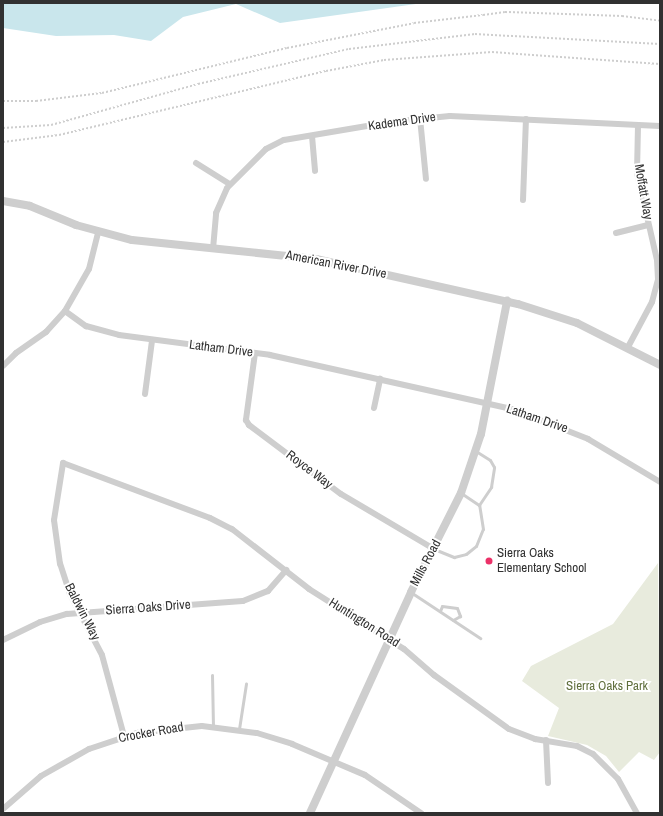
<!DOCTYPE html>
<style>
body{margin:0}
#map{position:relative;width:663px;height:816px;overflow:hidden;background:#fff;font-family:"Archivo Narrow",sans-serif}
div>[style]{position:absolute}
[style*='--x']{left:calc(var(--x)*1px);top:calc(var(--y)*1px);width:calc(var(--w)*1px);rotate:calc(var(--a)*1deg)}
.green>*{inset:0;background:#e8ebdd}
.water>*{inset:0;background:#c9e6ec}
.path>*{height:1.5px;margin-top:-0.75px;transform-origin:0;background:repeating-linear-gradient(90deg,#cecece 0 2px,transparent 0 4px)}
.service>*{height:3px;margin:-1.5px;padding:0 1.5px;transform-origin:1.5px;border-radius:1.5px;background:#cecece}
.minor>*{height:6px;margin:-3px;padding:0 3px;transform-origin:3px;border-radius:3px;background:#cecece}
.tertiary>*{height:8px;margin:-4px;padding:0 4px;transform-origin:4px;border-radius:4px;background:#cecece}
.dots>*{width:11px;height:11px;translate:-50% -50%;box-sizing:border-box;border:2px solid #fff;border-radius:50%}
span{translate:-50% -50%;white-space:nowrap;text-align:center;line-height:1.15;-webkit-text-stroke:4px #fff;paint-order:stroke}
.street-label{font-size:13px;color:#313131}
.poi-label{font-size:13px;color:#313131}
.left{translate:0 -50%;text-align:left}
.park-label{font-size:13px;color:#606f3d}
.frame{position:absolute;inset:0;border:4px solid #313131;pointer-events:none}
</style>
<div id="map">
<div class="green">
<i style="clip-path:polygon(658px 563px,660px 752px,654px 760px,639px 752px,619px 772px,606px 756px,587px 745px,548px 736px,559px 708px,522px 681px,531px 666px,613px 624px)"></i>
</div>
<div class="water">
<i style="clip-path:polygon(3px 3px,423px 3px,280px 23px,236px 4px,183px 17px,151px 41px,114px 35px,56px 36px,3px 28px)"></i>
</div>
<div class="path">
<i style="--x:3;--y:101;--w:33;--a:0"></i>
<i style="--x:36;--y:101;--w:66;--a:-6.9"></i>
<i style="--x:102;--y:93;--w:190;--a:-13.7"></i>
<i style="--x:287;--y:48;--w:129;--a:-11.1"></i>
<i style="--x:414;--y:23;--w:69;--a:-6.6"></i>
<i style="--x:483;--y:15;--w:22;--a:-8"></i>
<i style="--x:505;--y:12;--w:117;--a:2"></i>
<i style="--x:622;--y:16;--w:38;--a:7"></i>
<i style="--x:3;--y:128;--w:48;--a:-3.6"></i>
<i style="--x:51;--y:125;--w:153;--a:-15.6"></i>
<i style="--x:198;--y:84;--w:155;--a:-13.1"></i>
<i style="--x:349;--y:49;--w:127;--a:-6.8"></i>
<i style="--x:475;--y:34;--w:185;--a:3.1"></i>
<i style="--x:3;--y:142;--w:56;--a:-7.1"></i>
<i style="--x:59;--y:135;--w:275;--a:-13.5"></i>
<i style="--x:326;--y:71;--w:59;--a:-10.7"></i>
<i style="--x:384;--y:60;--w:108;--a:-4.2"></i>
<i style="--x:492;--y:52;--w:168;--a:4.1"></i>
</div>
<div class="service">
<i style="--x:461;--y:493;--w:22;--a:34"></i>
<i style="--x:479;--y:505;--w:22;--a:-56"></i>
<i style="--x:491;--y:487;--w:20;--a:-81"></i>
<i style="--x:494;--y:467;--w:8;--a:-120"></i>
<i style="--x:490;--y:460;--w:15;--a:-148"></i>
<i style="--x:434;--y:549;--w:22;--a:22"></i>
<i style="--x:454;--y:557;--w:12;--a:-14"></i>
<i style="--x:466;--y:554;--w:13;--a:-39"></i>
<i style="--x:476;--y:546;--w:18;--a:-68"></i>
<i style="--x:483;--y:529;--w:24;--a:-99"></i>
<i style="--x:412;--y:593;--w:82;--a:33.5"></i>
<i style="--x:440;--y:611;--w:5;--a:-68"></i>
<i style="--x:442;--y:606;--w:15;--a:8"></i>
<i style="--x:457;--y:608;--w:9;--a:69"></i>
<i style="--x:460;--y:616;--w:8;--a:150"></i>
<i style="--x:212;--y:675;--w:52;--a:88.9"></i>
<i style="--x:239;--y:729;--w:46;--a:-81.2"></i>
</div>
<div class="minor">
<i style="--x:420;--y:118;--w:61;--a:84.4"></i>
<i style="--x:312;--y:136;--w:35;--a:85"></i>
<i style="--x:196;--y:163;--w:40;--a:32"></i>
<i style="--x:523;--y:200;--w:81;--a:-87.9"></i>
<i style="--x:616;--y:233;--w:33;--a:-14"></i>
<i style="--x:213;--y:249;--w:36;--a:-85"></i>
<i style="--x:216;--y:213;--w:27;--a:-66"></i>
<i style="--x:227;--y:188;--w:55;--a:-45"></i>
<i style="--x:266;--y:149;--w:20;--a:-27"></i>
<i style="--x:284;--y:140;--w:108;--a:-9.6"></i>
<i style="--x:390;--y:122;--w:60;--a:-5.7"></i>
<i style="--x:450;--y:116;--w:210;--a:2.7"></i>
<i style="--x:65;--y:311;--w:26;--a:36"></i>
<i style="--x:86;--y:326;--w:34;--a:15"></i>
<i style="--x:119;--y:335;--w:152;--a:7.5"></i>
<i style="--x:270;--y:355;--w:248;--a:12.6"></i>
<i style="--x:512;--y:409;--w:82;--a:21.5"></i>
<i style="--x:588;--y:439;--w:84;--a:30.8"></i>
<i style="--x:628;--y:347;--w:51;--a:-61.9"></i>
<i style="--x:652;--y:302;--w:24;--a:-75"></i>
<i style="--x:658;--y:279;--w:19;--a:-93"></i>
<i style="--x:657;--y:260;--w:89;--a:-102.9"></i>
<i style="--x:637;--y:173;--w:48;--a:-88.8"></i>
<i style="--x:255;--y:353;--w:68;--a:97.7"></i>
<i style="--x:246;--y:420;--w:6;--a:59"></i>
<i style="--x:249;--y:425;--w:115;--a:36.9"></i>
<i style="--x:341;--y:494;--w:108;--a:30.6"></i>
<i style="--x:3;--y:366;--w:18;--a:-45"></i>
<i style="--x:16;--y:353;--w:37;--a:-35"></i>
<i style="--x:46;--y:332;--w:28;--a:-48"></i>
<i style="--x:65;--y:311;--w:48;--a:-60.3"></i>
<i style="--x:89;--y:269;--w:38;--a:-76"></i>
<i style="--x:145;--y:394;--w:53;--a:-82.5"></i>
<i style="--x:374;--y:408;--w:30;--a:-78"></i>
<i style="--x:3;--y:640;--w:41;--a:-25.9"></i>
<i style="--x:40;--y:622;--w:28;--a:-17"></i>
<i style="--x:67;--y:614;--w:176;--a:-4.2"></i>
<i style="--x:243;--y:601;--w:27;--a:-22"></i>
<i style="--x:268;--y:591;--w:28;--a:-49"></i>
<i style="--x:124;--y:736;--w:84;--a:-105.2"></i>
<i style="--x:102;--y:655;--w:69;--a:-117.7"></i>
<i style="--x:70;--y:594;--w:32;--a:-108"></i>
<i style="--x:60;--y:564;--w:44;--a:-97.8"></i>
<i style="--x:54;--y:520;--w:58;--a:-81"></i>
<i style="--x:63;--y:463;--w:157;--a:20.5"></i>
<i style="--x:210;--y:518;--w:25;--a:27"></i>
<i style="--x:232;--y:529;--w:98;--a:37.9"></i>
<i style="--x:309;--y:589;--w:112;--a:32.3"></i>
<i style="--x:404;--y:649;--w:40;--a:41"></i>
<i style="--x:434;--y:675;--w:92;--a:35.8"></i>
<i style="--x:509;--y:729;--w:28;--a:21"></i>
<i style="--x:535;--y:739;--w:43;--a:9.5"></i>
<i style="--x:577;--y:746;--w:18;--a:27"></i>
<i style="--x:593;--y:754;--w:35;--a:45"></i>
<i style="--x:618;--y:779;--w:39;--a:61"></i>
<i style="--x:546;--y:740;--w:43;--a:87.3"></i>
<i style="--x:3;--y:809;--w:50;--a:-41"></i>
<i style="--x:41;--y:776;--w:55;--a:-29.4"></i>
<i style="--x:89;--y:749;--w:51;--a:-18.4"></i>
<i style="--x:137;--y:733;--w:65;--a:-6.1"></i>
<i style="--x:202;--y:726;--w:55;--a:7.3"></i>
<i style="--x:257;--y:733;--w:37;--a:17"></i>
<i style="--x:292;--y:744;--w:79;--a:23"></i>
<i style="--x:365;--y:775;--w:68;--a:34.2"></i>
</div>
<div class="tertiary">
<i style="--x:3;--y:201;--w:27;--a:10"></i>
<i style="--x:30;--y:206;--w:50;--a:22.4"></i>
<i style="--x:76;--y:225;--w:58;--a:15"></i>
<i style="--x:132;--y:240;--w:185;--a:5.9"></i>
<i style="--x:316;--y:259;--w:207;--a:12.6"></i>
<i style="--x:518;--y:304;--w:62;--a:17.9"></i>
<i style="--x:577;--y:323;--w:93;--a:26.8"></i>
<i style="--x:310;--y:813;--w:243;--a:-65.4"></i>
<i style="--x:411;--y:592;--w:111;--a:-63.2"></i>
<i style="--x:461;--y:493;--w:62;--a:-71.3"></i>
<i style="--x:481;--y:434;--w:136;--a:-78.9"></i>
</div>
<div class="dots">
<i style="left:489px;top:561px;background:#eb3168"></i>
</div>
<div class="street-label">
<span style="left:402px;top:122px;rotate:-8deg">Kadema Drive</span>
<span style="left:643px;top:192px;rotate:80deg">Moffatt Way</span>
<span style="left:336px;top:265px;rotate:11deg">American River Drive</span>
<span style="left:221px;top:349px;rotate:7deg">Latham Drive</span>
<span style="left:537px;top:419px;rotate:19deg">Latham Drive</span>
<span style="left:309px;top:470px;rotate:37deg">Royce Way</span>
<span style="left:426px;top:563px;rotate:-62deg">Mills Road</span>
<span style="left:148px;top:608px;rotate:-4deg">Sierra Oaks Drive</span>
<span style="left:82px;top:612px;rotate:63deg">Baldwin Way</span>
<span style="left:364px;top:623px;rotate:32deg">Huntington Road</span>
<span style="left:151px;top:733px;rotate:-10deg">Crocker Road</span>
</div>
<div class="poi-label">
<span class="left" style="left:497px;top:561px">Sierra Oaks<br>Elementary School</span>
</div>
<div class="park-label">
<span style="left:607px;top:686px">Sierra Oaks Park</span>
</div>
<div class="frame"></div>
</div>
